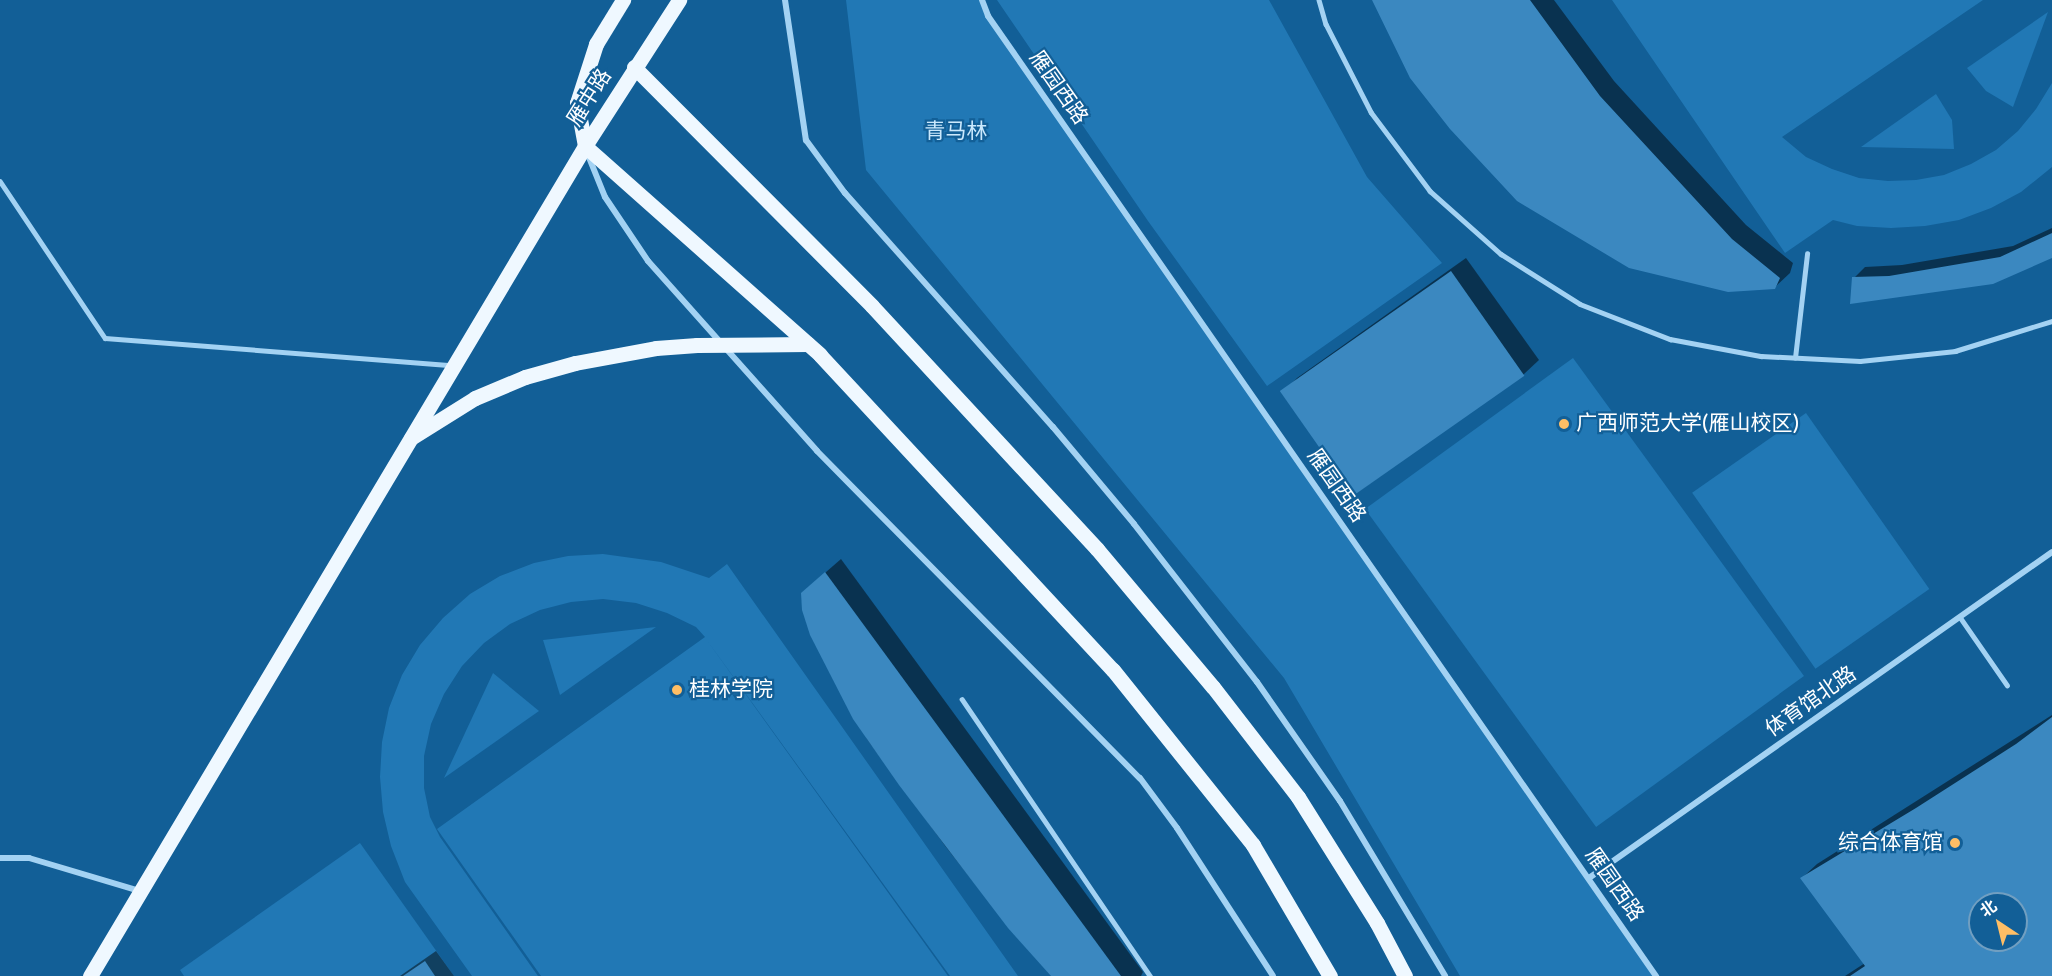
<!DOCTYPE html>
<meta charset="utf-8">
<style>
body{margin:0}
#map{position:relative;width:2052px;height:976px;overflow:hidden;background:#125f97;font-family:"Varela Round","Noto Sans SC",sans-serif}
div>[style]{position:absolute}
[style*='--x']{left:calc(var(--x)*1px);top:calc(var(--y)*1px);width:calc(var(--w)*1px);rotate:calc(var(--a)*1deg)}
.green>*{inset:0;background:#2178b5;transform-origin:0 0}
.shadow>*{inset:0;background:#0007}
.building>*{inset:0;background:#3b88c0;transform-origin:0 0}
.service>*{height:4.5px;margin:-2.25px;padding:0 2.25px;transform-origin:2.25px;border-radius:2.25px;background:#a3d2f3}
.minor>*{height:6px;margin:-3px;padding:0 3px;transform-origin:3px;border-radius:3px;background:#a3d2f3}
.primary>*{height:15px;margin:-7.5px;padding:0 7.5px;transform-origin:7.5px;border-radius:7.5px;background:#eff8ff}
.dots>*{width:16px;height:16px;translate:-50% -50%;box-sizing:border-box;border:3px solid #125f97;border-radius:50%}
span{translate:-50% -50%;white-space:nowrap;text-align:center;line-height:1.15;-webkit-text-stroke:4.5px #125f97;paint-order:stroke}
.street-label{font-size:21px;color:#fff}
.park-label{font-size:21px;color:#cbe9fd}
.poi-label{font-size:21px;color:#fff}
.left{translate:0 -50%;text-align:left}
.right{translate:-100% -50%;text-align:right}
.north{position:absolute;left:1968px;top:892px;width:60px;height:60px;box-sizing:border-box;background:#125f97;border:2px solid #719fc1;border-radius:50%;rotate:325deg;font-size:16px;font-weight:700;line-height:24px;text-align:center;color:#fff}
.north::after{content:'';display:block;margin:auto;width:21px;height:27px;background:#ffbe65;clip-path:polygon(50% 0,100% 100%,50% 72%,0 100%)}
</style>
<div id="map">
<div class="green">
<i style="clip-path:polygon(846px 0,982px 0,988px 16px,1656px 976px,1460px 976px,1284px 678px,866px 170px)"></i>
<i style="clip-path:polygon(997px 0,1269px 0,1367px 177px,1442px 263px,1267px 386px,1148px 221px)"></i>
<i style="clip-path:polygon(1612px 0,1983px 0,1782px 137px,1806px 157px,1832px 169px,1859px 178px,1888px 181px,1916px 180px,1944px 175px,1971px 164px,1996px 150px,2018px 131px,2036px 109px,2052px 83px,2052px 167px,2021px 192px,1991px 208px,1959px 220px,1925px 226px,1891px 228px,1857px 226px,1833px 220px,1785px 253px)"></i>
<i style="clip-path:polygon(2048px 12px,2013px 107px,1986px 91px,1967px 68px)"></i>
<i style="clip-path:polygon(1936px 94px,1952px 120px,1954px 149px,1861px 147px)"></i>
<i style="left:1573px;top:358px;width:393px;height:257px;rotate:54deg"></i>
<i style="left:1806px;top:413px;width:215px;height:139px;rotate:55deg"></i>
<i style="clip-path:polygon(603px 554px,661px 562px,709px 578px,727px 564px,1018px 976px,950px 976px,706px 639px,948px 976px,541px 976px,437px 829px,705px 637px,696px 627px,667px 613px,636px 603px,603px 599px,571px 602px,540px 610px,510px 624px,484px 643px,462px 666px,444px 694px,431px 724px,424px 756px,424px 788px,430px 817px,440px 837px,538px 976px,472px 976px,405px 882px,391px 846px,383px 812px,380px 777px,382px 742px,389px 708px,402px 675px,420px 645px,443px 618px,470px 594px,500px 576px,534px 563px,568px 556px)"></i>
<i style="clip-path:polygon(656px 627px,560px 695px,543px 640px)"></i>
<i style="clip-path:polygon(493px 673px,539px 711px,444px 778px)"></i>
<i style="clip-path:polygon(360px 843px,454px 976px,184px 976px,180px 970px)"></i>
</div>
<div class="shadow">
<i style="clip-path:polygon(1374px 0,1554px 0,1614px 81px,1746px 225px,1793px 263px,1790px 273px,1775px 287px,1412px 77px)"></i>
<i style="clip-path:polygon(2052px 228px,2052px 256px,1992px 282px,1854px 278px,1865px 267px,1902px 265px,2013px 246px)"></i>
<i style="clip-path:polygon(1466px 258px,1539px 360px,1524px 374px,1355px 494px,1283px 393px,1297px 378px)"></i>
<i style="clip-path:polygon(841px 559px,1143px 972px,1141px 976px,1053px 976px,1009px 927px,946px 847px,867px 739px,818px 579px)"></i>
<i style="clip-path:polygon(evenodd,2052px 715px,2052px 976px,1845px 976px,1865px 963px,1802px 878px,1817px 864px,2052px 715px,1980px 904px,2016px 904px,2016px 940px,1980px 940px,1980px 904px)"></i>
<i style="clip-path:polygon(436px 951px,454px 976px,400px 976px)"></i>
</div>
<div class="building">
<i style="clip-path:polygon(1372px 0,1530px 0,1600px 96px,1732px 239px,1780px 278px,1775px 289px,1728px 292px,1629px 268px,1517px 201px,1450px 129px,1410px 78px)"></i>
<i style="clip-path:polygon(2052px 233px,2052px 258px,1993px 284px,1850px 304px,1852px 277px,1889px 276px,2000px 257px)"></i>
<i style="left:1451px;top:271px;width:128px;height:209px;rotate:55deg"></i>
<i style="clip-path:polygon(825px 572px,1121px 976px,1051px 976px,1008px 928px,899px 785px,853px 719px,810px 635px,802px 610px,801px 593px)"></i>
<i style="clip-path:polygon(evenodd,2052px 717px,2052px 976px,1850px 976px,1865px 966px,1800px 878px,1916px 808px,2016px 744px,2052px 717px,1980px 904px,2016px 904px,2016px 940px,1980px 940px,1980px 904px)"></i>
<i style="clip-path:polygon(425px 961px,435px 976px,403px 976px)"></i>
</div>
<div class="service">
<i style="--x:1319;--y:0;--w:25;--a:74"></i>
<i style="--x:1326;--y:24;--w:99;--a:62.9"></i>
<i style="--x:1371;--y:112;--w:99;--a:53.2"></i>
<i style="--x:1430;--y:191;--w:95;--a:41.6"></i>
<i style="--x:1501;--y:254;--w:93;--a:32.3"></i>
<i style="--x:1580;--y:304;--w:97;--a:21.3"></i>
<i style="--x:1670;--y:339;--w:93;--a:10.6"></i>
<i style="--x:1761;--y:356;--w:99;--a:2.9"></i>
<i style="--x:1860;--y:361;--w:96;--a:-6"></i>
<i style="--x:1955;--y:351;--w:102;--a:-17.2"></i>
<i style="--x:0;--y:181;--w:189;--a:56.2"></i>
<i style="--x:105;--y:338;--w:347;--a:4.5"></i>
<i style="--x:1795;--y:358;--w:105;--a:-83.4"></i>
<i style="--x:1960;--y:617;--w:83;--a:55.3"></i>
<i style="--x:962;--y:699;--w:335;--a:55.8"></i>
</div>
<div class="minor">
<i style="--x:785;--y:0;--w:142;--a:81.5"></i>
<i style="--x:806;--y:140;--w:66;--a:53.7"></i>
<i style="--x:845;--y:193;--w:313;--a:48.4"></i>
<i style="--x:1053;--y:427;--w:126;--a:50.1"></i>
<i style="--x:1134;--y:524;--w:200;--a:52.1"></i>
<i style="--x:1257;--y:682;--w:145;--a:55.1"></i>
<i style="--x:1340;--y:801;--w:204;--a:59"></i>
<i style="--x:982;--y:0;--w:17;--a:69"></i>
<i style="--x:988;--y:16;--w:1170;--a:55.17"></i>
<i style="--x:588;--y:155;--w:45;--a:68"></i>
<i style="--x:605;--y:197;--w:77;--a:56.1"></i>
<i style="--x:648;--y:261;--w:254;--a:48.3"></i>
<i style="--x:817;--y:451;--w:460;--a:45.4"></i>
<i style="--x:1140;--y:778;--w:62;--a:53.5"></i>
<i style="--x:1177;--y:828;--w:176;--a:57"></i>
<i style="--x:0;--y:858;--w:29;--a:0"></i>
<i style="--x:29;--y:858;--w:116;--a:16.6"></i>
<i style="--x:1589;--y:878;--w:566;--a:-35.15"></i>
</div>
<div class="primary">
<i style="--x:634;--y:67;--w:337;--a:45.1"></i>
<i style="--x:872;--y:306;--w:331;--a:47.2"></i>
<i style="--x:1097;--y:549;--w:180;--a:50"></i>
<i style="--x:1213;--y:687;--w:139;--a:52.3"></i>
<i style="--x:1298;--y:797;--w:149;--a:57.9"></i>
<i style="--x:1377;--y:923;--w:60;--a:62.2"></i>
<i style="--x:585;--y:146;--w:314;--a:41.6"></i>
<i style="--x:820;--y:355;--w:430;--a:47.1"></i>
<i style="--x:1113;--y:670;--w:224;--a:51.3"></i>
<i style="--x:1253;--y:845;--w:152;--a:59.6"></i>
<i style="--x:585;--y:146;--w:44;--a:-100.5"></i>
<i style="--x:577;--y:103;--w:62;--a:-72.1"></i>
<i style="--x:596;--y:44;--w:52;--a:-58.5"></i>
<i style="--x:411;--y:438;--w:75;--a:-32"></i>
<i style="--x:475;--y:398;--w:54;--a:-22.8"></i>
<i style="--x:525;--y:377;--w:52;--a:-15.6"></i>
<i style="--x:575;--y:363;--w:82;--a:-10.5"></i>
<i style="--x:656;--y:348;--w:41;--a:-4.2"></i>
<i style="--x:697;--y:345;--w:111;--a:-0.5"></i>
<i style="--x:90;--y:976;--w:966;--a:-59.19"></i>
<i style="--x:585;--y:146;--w:174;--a:-57.2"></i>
</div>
<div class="dots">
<i style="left:1564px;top:424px;background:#ffbe65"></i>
<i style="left:677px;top:690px;background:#ffbe65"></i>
<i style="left:1955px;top:843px;background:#ffbe65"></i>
</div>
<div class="street-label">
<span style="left:1058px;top:88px;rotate:55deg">雁园西路</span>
<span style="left:590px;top:98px;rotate:-58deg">雁中路</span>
<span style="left:1336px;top:486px;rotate:55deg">雁园西路</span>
<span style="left:1811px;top:702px;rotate:-35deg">体育馆北路</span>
<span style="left:1614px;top:885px;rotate:55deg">雁园西路</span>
</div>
<div class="park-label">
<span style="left:956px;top:132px">青马林</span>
</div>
<div class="poi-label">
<span class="left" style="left:1576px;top:424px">广西师范大学(雁山校区)</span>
<span class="left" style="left:689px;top:690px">桂林学院</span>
<span class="right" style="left:1943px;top:843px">综合体育馆</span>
</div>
<div class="north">北</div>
</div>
